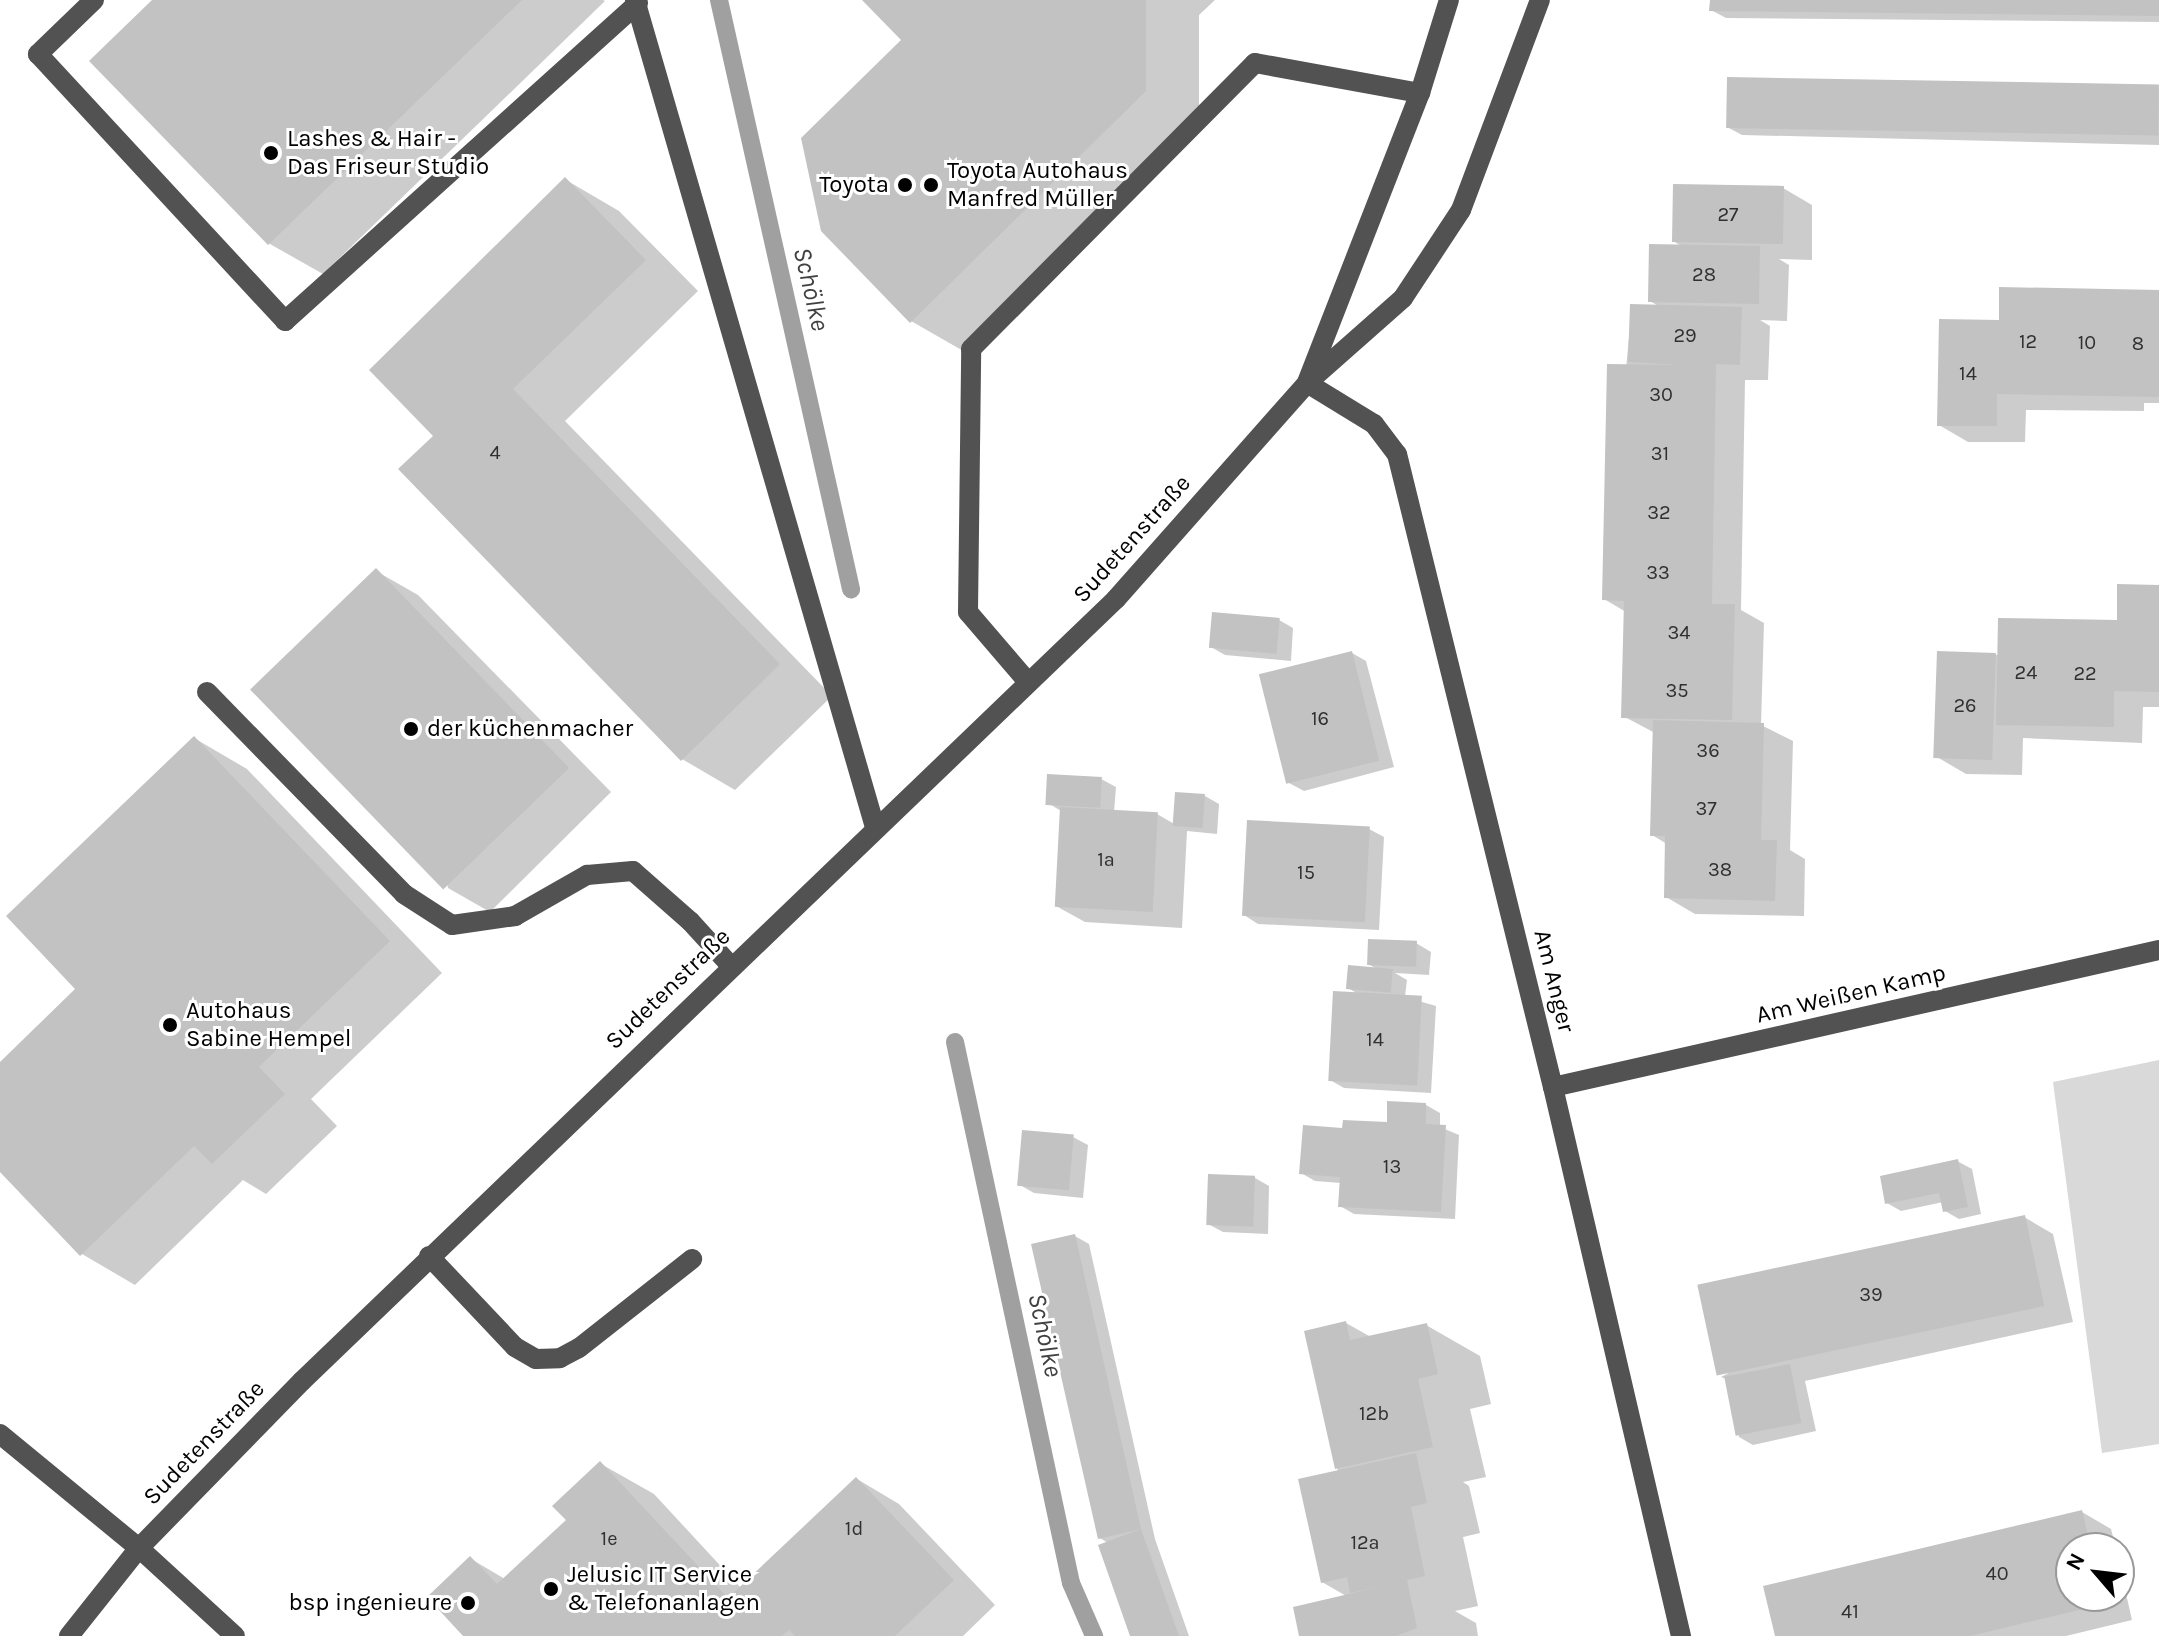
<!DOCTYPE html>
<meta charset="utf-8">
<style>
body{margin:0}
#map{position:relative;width:2159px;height:1636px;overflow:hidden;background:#fff;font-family:Karla,sans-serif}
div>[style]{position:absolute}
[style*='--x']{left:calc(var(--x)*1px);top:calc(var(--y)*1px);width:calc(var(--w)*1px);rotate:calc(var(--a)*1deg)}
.green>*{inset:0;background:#d9d9d9}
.shadow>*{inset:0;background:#0003}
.stream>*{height:18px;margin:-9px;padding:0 9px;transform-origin:9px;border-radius:9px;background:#a0a0a0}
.building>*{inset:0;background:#c2c2c2;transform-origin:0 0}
.minor>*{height:20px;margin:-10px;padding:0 10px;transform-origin:10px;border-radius:10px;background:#525252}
.dots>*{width:22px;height:22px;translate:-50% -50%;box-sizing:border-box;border:4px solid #fff;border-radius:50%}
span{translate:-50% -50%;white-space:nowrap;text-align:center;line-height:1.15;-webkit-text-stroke:6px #fff;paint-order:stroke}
.number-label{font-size:20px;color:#303030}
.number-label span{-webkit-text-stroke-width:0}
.poi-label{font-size:24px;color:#000}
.left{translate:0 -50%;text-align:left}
.right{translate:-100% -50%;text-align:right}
.street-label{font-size:24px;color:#000}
.water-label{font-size:26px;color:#414141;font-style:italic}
.north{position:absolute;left:2055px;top:1532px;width:80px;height:80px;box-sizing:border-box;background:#fff;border:2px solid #999;border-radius:50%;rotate:298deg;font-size:22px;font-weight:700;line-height:32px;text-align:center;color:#000}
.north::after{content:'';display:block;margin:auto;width:28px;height:36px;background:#000;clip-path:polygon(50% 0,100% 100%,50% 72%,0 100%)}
</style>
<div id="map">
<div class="green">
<i style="clip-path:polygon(2159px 1060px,2159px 1444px,2102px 1453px,2053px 1082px)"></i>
</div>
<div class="shadow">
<i style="clip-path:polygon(155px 0,603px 0,605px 1px,323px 274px,270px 244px,92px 61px)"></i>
<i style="clip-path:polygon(864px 0,1215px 0,1199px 15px,1199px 122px,965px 352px,911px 321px,903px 40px)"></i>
<i style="clip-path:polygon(1712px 0,2159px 0,2159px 22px,1726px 18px,1711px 10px)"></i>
<i style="clip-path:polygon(2159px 89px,2159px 145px,1742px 135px,1727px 127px)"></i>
<i style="clip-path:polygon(566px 180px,619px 211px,698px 291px,565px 421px,832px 696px,735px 790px,682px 759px,436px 436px)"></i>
<i style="clip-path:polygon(1783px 188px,1812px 205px,1812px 260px,1779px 259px,1789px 265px,1787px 321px,1760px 320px,1770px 326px,1768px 380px,1745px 380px,1741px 610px,1764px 623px,1761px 725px,1793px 741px,1790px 850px,1805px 859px,1804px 916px,1695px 914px,1666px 897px,1667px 844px,1652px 835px,1655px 733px,1623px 716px,1626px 612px,1604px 599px,1632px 306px,1660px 307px,1650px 301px,1683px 247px,1673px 241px)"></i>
<i style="clip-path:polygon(2159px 292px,2159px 403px,2144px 403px,2144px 411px,2026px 410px,2025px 442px,1968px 442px,1939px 425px,2001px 322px)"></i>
<i style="clip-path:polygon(376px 571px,418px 595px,611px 792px,490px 912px,448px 888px)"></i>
<i style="clip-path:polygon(2159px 587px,2159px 707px,2143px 707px,2142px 743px,2023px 738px,2022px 775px,1966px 774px,1937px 757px,1939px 653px,1999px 655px,2119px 622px)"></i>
<i style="clip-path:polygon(1279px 620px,1293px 628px,1291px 661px,1225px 655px,1211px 647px)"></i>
<i style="clip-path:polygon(1352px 653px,1366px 661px,1394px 767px,1304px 791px,1289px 783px)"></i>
<i style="clip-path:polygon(194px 738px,247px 769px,442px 973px,311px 1099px,337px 1126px,266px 1194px,243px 1180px,135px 1285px,82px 1254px,0 1169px,0 1064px,78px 989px)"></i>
<i style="clip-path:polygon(1101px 779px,1116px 787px,1114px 812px,1157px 814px,1176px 825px,1205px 796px,1219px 804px,1217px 834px,1187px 831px,1182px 928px,1085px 922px,1056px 906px,1061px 811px,1048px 803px)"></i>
<i style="clip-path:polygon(1369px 829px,1384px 837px,1379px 930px,1258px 924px,1244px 915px)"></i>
<i style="clip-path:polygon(1416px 943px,1431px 952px,1429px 975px,1395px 973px,1407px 980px,1405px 997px,1436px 1006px,1431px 1093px,1344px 1088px,1330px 1080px,1360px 995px,1348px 988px,1379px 970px,1368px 964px)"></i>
<i style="clip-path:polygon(1426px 1105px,1440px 1113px,1440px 1127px,1459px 1135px,1455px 1219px,1354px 1214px,1340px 1206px,1341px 1183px,1315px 1181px,1301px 1173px,1344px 1130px,1388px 1124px)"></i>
<i style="clip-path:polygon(1073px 1137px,1088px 1145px,1083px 1198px,1034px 1193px,1020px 1185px)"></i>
<i style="clip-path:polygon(1957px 1161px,1972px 1169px,1981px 1214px,1959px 1219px,1945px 1211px,1943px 1202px,1901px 1211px,1887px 1203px)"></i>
<i style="clip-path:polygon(1255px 1178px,1269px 1186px,1268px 1234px,1223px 1232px,1208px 1224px)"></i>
<i style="clip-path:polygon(2024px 1217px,2053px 1234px,2073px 1322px,1805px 1381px,1816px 1431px,1753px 1445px,1739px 1437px,1726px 1379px,1721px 1377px)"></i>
<i style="clip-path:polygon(1075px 1236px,1089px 1244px,1155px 1539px,1189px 1636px,1132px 1636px,1108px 1543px,1100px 1538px)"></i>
<i style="clip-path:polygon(1346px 1323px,1371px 1337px,1426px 1325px,1480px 1356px,1491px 1404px,1470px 1409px,1486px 1477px,1463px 1482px,1469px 1486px,1480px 1533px,1463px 1537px,1478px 1606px,1455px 1611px,1476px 1623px,1478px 1636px,1301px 1636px,1348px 1597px,1322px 1582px,1338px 1472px,1307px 1332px)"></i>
<i style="clip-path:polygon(601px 1464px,654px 1494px,741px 1588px,857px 1479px,899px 1504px,995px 1605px,963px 1636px,466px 1636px,471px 1559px,505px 1579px,569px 1520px)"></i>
<i style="clip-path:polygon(2082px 1512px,2111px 1529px,2116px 1548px,2071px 1548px,2071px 1596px,2119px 1596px,2119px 1563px,2132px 1620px,2066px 1636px,1777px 1636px)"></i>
</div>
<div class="stream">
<i style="--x:719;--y:0;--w:604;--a:77.37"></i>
<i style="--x:955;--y:1042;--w:553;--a:77.9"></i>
<i style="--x:1071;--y:1583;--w:58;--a:66.5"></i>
</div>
<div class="building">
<i style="clip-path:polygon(152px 0,522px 0,268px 245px,89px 61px)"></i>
<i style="clip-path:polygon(862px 0,1146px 0,1146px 91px,910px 323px,821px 231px,801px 138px,901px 40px)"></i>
<i style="clip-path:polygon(1710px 0,2159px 0,2159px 16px,1709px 11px)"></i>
<i style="left:1727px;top:77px;width:432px;height:51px;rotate:1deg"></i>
<i style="clip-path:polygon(565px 177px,646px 260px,513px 389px,780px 664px,681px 761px,398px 469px,433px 436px,369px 370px)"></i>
<i style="left:1673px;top:184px;width:111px;height:58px;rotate:1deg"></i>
<i style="left:1649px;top:244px;width:111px;height:58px;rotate:1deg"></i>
<i style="clip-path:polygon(1999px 287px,2159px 290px,2159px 397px,1997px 394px,1997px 426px,1937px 426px,1939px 319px,1999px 320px)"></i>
<i style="clip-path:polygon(1630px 304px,1742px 307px,1740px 365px,1716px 364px,1712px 604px,1735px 604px,1732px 720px,1621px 718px,1624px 601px,1602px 600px,1607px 364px,1679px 365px,1628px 362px)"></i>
<i style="left:376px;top:568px;width:278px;height:175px;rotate:46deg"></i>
<i style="clip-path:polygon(2117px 584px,2159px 585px,2159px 692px,2114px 691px,2114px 727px,1996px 725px,1998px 618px,2117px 620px)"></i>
<i style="left:1212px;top:612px;width:68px;height:36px;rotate:5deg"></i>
<i style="left:1352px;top:651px;width:113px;height:96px;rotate:76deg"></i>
<i style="left:1937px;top:651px;width:59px;height:107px;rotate:2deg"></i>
<i style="clip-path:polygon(1653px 720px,1764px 723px,1761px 840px,1777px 840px,1775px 901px,1664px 898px,1665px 836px,1650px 836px)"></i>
<i style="clip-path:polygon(194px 736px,390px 941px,259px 1067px,285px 1094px,212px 1164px,194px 1146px,80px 1256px,0 1172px,0 1062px,75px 989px,6px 916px)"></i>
<i style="left:1047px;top:774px;width:55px;height:31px;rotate:3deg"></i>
<i style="left:1175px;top:792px;width:30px;height:34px;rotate:4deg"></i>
<i style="left:1060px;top:807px;width:98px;height:100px;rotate:3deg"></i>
<i style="left:1247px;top:820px;width:123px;height:96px;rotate:3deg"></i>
<i style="left:1368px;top:939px;width:49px;height:26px;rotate:2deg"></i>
<i style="left:1348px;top:965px;width:45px;height:24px;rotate:5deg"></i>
<i style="left:1333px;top:991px;width:89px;height:90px;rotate:3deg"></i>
<i style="clip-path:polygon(1387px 1101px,1426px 1103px,1426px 1124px,1446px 1125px,1441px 1212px,1338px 1207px,1340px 1177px,1299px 1174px,1303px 1125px,1342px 1128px,1343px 1120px,1387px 1122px)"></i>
<i style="left:1022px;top:1130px;width:52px;height:56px;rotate:5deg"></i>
<i style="clip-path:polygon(1958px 1159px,1968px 1207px,1943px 1212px,1939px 1193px,1885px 1204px,1880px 1176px)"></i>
<i style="left:1208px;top:1174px;width:47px;height:51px;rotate:2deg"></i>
<i style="left:2025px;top:1215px;width:93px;height:335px;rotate:78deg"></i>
<i style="clip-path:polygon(1075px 1234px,1141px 1529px,1179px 1636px,1130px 1636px,1098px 1545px,1141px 1529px,1098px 1539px,1031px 1244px)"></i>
<i style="clip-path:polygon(1346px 1321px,1350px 1340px,1427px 1323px,1438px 1374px,1418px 1379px,1433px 1447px,1335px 1469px,1304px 1331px)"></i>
<i style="left:1790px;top:1364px;width:60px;height:67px;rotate:79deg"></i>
<i style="clip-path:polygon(1416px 1453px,1427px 1503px,1411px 1507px,1425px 1576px,1407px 1580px,1417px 1628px,1396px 1636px,1299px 1636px,1293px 1607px,1383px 1586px,1350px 1593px,1347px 1577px,1321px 1583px,1298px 1479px)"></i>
<i style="clip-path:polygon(600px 1461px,728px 1598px,856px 1477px,954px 1580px,895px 1636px,795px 1636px,789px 1630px,782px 1636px,463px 1636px,427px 1597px,470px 1556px,497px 1584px,566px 1520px,552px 1506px)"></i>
<i style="clip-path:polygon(2082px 1510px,2091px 1548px,2071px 1548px,2071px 1596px,2102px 1596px,2104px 1604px,1970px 1636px,1775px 1636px,1763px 1586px)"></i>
</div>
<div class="minor">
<i style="--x:94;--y:0;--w:78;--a:136"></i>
<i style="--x:38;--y:54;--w:364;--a:47.2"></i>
<i style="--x:285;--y:321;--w:475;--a:-42"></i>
<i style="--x:635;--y:0;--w:861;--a:73.82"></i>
<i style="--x:1308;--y:380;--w:308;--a:-68.7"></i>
<i style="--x:1420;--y:93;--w:97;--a:-72.7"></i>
<i style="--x:1307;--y:383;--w:79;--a:31.5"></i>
<i style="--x:1374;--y:424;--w:38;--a:53"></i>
<i style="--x:1397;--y:454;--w:652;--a:76.16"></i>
<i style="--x:1553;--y:1087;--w:564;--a:76.88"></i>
<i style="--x:1028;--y:682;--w:92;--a:-130.6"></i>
<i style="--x:968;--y:612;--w:263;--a:-89.3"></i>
<i style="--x:971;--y:349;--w:403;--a:-45.2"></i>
<i style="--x:1255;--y:63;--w:168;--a:10.3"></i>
<i style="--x:207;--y:692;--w:282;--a:45.7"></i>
<i style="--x:404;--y:894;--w:57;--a:32.9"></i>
<i style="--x:452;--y:925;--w:64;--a:-8.1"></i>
<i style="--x:515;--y:916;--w:83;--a:-29.7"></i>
<i style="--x:587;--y:875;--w:46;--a:-5"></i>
<i style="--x:633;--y:871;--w:76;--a:41.3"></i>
<i style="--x:690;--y:921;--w:59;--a:47.7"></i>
<i style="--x:1553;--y:1087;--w:621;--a:-12.74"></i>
<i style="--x:429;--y:1256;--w:125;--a:46.6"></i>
<i style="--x:515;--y:1347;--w:24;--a:30"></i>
<i style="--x:536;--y:1359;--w:24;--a:-2"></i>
<i style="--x:560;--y:1358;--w:21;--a:-28"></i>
<i style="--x:579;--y:1348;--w:144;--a:-38.2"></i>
<i style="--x:0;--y:1434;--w:180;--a:39.4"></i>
<i style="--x:139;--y:1548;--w:130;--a:42.5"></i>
<i style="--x:69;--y:1636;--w:112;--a:-51.5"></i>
<i style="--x:139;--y:1548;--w:233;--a:-45.7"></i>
<i style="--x:302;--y:1381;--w:1129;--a:-43.85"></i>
<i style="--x:1116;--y:599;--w:288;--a:-48.5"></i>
<i style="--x:1307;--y:383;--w:128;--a:-41.5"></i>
<i style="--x:1403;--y:298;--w:105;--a:-56.6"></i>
<i style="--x:1461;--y:210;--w:224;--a:-69.4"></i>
</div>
<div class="dots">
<i style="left:271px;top:153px;background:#000"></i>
<i style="left:905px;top:185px;background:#000"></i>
<i style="left:931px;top:185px;background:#000"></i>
<i style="left:411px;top:729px;background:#000"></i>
<i style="left:170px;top:1025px;background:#000"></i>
<i style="left:551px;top:1589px;background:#000"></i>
<i style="left:468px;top:1603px;background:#000"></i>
</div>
<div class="number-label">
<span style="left:1728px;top:214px">27</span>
<span style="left:1704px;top:274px">28</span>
<span style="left:1685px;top:335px">29</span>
<span style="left:2028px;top:341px">12</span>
<span style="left:2087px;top:342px">10</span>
<span style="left:2138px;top:343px">8</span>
<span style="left:1968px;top:373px">14</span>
<span style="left:1661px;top:394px">30</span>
<span style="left:495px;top:452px">4</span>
<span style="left:1660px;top:453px">31</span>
<span style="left:1659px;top:512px">32</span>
<span style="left:1658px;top:572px">33</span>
<span style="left:1679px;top:632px">34</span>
<span style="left:2026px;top:672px">24</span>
<span style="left:2085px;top:673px">22</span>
<span style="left:1677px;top:690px">35</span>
<span style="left:1965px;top:705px">26</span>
<span style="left:1320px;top:718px">16</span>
<span style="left:1708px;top:750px">36</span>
<span style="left:1706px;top:808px">37</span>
<span style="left:1106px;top:859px">1a</span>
<span style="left:1720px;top:869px">38</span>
<span style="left:1306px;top:872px">15</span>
<span style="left:1375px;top:1039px">14</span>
<span style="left:1392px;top:1166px">13</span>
<span style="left:1871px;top:1294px">39</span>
<span style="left:1374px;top:1413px">12b</span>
<span style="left:854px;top:1528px">1d</span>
<span style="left:609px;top:1538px">1e</span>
<span style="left:1365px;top:1542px">12a</span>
<span style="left:1997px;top:1573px">40</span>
<span style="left:1850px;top:1611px">41</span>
</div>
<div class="poi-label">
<span class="left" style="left:287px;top:153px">Lashes &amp; Hair -<br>Das Friseur Studio</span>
<span class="left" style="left:947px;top:185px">Toyota Autohaus<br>Manfred Müller</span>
<span class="right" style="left:889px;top:185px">Toyota</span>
<span class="left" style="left:427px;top:729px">der küchenmacher</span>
<span class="left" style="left:186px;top:1025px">Autohaus<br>Sabine Hempel</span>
<span class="left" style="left:567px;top:1589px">Jelusic IT Service<br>&amp; Telefonanlagen</span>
<span class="right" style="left:452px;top:1603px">bsp ingenieure</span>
</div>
<div class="street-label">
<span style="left:1132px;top:539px;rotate:-48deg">Sudetenstraße</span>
<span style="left:1554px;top:981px;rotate:76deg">Am Anger</span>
<span style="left:668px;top:989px;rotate:-44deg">Sudetenstraße</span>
<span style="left:1851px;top:994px;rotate:-13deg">Am Weißen Kamp</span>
<span style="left:204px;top:1443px;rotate:-46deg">Sudetenstraße</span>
</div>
<div class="water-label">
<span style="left:811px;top:289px;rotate:77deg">Schölke</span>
<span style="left:1045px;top:1335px;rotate:78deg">Schölke</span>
</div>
<div class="north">N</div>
</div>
